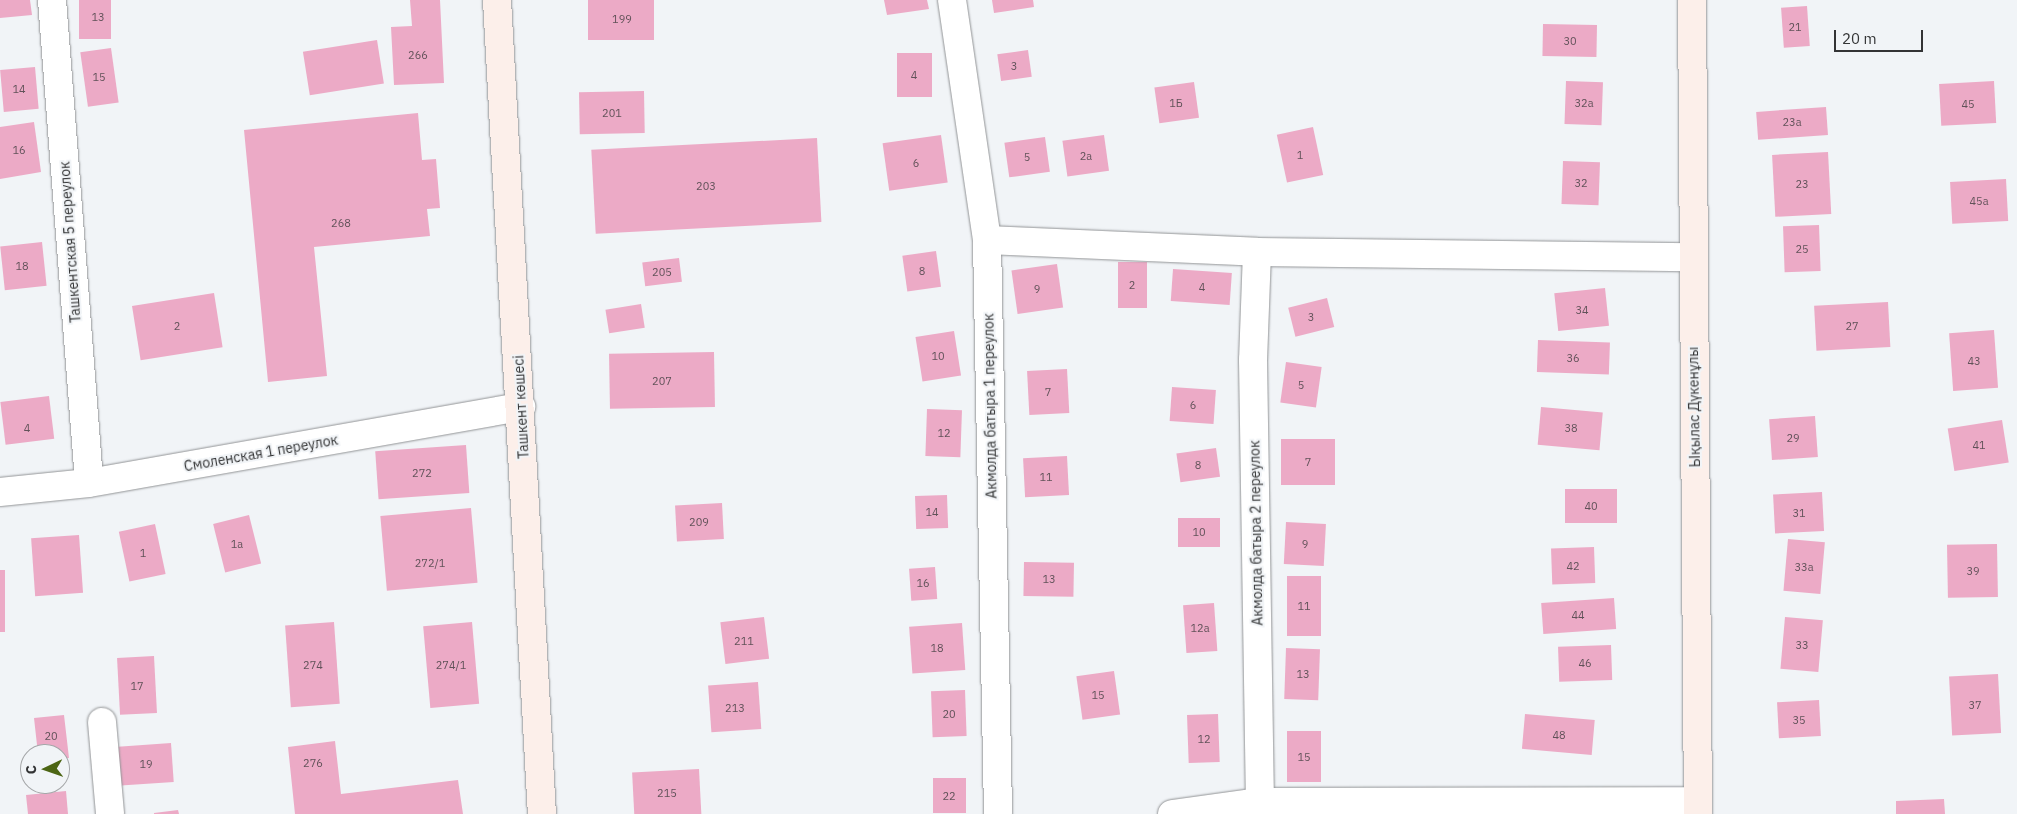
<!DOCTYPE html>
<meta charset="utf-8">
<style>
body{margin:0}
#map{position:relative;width:2017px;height:814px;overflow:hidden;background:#f1f4f7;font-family:"IBM Plex Sans",sans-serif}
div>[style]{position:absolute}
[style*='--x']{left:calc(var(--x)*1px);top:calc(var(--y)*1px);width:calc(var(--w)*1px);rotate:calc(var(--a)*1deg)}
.building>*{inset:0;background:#ecaac6;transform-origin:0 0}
.roads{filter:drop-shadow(0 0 1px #929496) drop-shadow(0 0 1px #929496)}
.street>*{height:28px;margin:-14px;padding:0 14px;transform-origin:14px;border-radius:14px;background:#fff}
.secondary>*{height:28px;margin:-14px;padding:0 14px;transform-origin:14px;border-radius:14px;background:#fcefea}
span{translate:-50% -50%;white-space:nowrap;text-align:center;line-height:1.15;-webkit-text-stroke:4px #f1f4f7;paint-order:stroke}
.number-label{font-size:11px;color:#615259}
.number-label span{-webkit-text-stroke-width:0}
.street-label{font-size:14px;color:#333435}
.north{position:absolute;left:20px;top:744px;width:50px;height:50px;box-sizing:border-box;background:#f1f4f7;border:1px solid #a5a7a9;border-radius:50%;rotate:267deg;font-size:14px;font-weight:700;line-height:20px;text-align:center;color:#333435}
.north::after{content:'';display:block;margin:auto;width:18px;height:22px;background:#4c6514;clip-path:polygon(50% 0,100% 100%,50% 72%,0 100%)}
.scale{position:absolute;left:1834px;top:30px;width:89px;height:22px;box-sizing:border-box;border:2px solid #333435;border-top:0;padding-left:6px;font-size:15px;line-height:18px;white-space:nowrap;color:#333435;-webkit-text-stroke:4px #f1f4f7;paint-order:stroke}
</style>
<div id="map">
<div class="building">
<i style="clip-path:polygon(0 0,30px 0,32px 15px,0 18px)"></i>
<i style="left:79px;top:0;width:32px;height:39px"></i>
<i style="clip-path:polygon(410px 0,440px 0,444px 83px,394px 85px,391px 27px,412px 26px)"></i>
<i style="left:588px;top:0;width:66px;height:40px"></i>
<i style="clip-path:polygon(884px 0,927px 0,929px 9px,887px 15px)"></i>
<i style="clip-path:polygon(992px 0,1033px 0,1034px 7px,994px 13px)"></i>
<i style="left:1807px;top:6px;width:40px;height:26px;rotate:86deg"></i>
<i style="left:1543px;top:24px;width:54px;height:32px;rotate:1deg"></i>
<i style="left:377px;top:40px;width:44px;height:75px;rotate:81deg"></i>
<i style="left:111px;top:48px;width:55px;height:31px;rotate:82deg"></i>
<i style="left:1028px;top:50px;width:27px;height:31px;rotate:82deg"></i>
<i style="left:897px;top:53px;width:35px;height:44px"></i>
<i style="left:35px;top:67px;width:42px;height:35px;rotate:85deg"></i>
<i style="left:1566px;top:81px;width:37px;height:43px;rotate:2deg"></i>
<i style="left:1994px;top:81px;width:42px;height:55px;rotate:87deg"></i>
<i style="left:1194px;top:82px;width:36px;height:40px;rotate:82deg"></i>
<i style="left:644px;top:91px;width:42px;height:65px;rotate:89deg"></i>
<i style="left:1826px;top:107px;width:28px;height:70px;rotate:86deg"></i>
<i style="clip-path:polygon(418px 113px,422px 160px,436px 159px,440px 208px,427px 209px,430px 236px,314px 247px,327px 376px,268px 382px,244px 130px)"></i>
<i style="clip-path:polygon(34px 122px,41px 172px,0 179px,0 127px)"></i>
<i style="left:1313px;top:127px;width:49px;height:37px;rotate:78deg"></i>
<i style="left:941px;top:135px;width:48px;height:59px;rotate:82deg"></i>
<i style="left:1104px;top:135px;width:36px;height:42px;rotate:82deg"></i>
<i style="left:1045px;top:137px;width:35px;height:41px;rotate:82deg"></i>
<i style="left:817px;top:138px;width:84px;height:226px;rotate:87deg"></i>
<i style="left:1828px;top:152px;width:62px;height:56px;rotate:87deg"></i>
<i style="left:1563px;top:161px;width:37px;height:43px;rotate:2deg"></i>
<i style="left:2006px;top:179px;width:42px;height:56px;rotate:87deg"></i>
<i style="left:1819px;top:225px;width:46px;height:36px;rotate:88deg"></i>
<i style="left:42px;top:242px;width:44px;height:42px;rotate:84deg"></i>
<i style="left:936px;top:251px;width:36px;height:34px;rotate:82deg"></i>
<i style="left:679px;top:258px;width:24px;height:37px;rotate:83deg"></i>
<i style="left:1118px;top:262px;width:29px;height:46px"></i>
<i style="left:1057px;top:264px;width:44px;height:46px;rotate:82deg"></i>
<i style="left:1173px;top:269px;width:59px;height:32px;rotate:4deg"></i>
<i style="left:1605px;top:288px;width:38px;height:51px;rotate:84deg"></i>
<i style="left:214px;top:293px;width:55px;height:83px;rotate:81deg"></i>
<i style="left:1327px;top:298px;width:30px;height:40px;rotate:76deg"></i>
<i style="left:1888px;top:302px;width:45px;height:74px;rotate:87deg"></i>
<i style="left:641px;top:304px;width:24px;height:36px;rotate:81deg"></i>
<i style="left:1994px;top:330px;width:58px;height:45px;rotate:86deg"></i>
<i style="left:954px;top:331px;width:45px;height:39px;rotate:81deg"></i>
<i style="left:1538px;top:340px;width:72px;height:32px;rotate:2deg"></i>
<i style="left:714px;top:352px;width:55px;height:105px;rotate:89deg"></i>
<i style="left:1286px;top:362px;width:36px;height:41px;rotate:8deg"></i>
<i style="left:1067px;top:369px;width:44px;height:40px;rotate:87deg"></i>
<i style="left:1172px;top:387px;width:44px;height:34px;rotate:4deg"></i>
<i style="left:49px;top:396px;width:43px;height:49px;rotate:83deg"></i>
<i style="left:1541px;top:407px;width:62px;height:38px;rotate:5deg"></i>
<i style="left:927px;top:409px;width:35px;height:47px;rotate:2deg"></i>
<i style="left:1815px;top:416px;width:41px;height:46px;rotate:86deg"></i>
<i style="left:2002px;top:420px;width:43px;height:55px;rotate:81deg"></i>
<i style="left:1281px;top:439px;width:54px;height:46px"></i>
<i style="left:466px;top:445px;width:48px;height:91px;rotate:86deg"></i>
<i style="left:1216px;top:448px;width:29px;height:40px;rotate:82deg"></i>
<i style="left:1067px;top:456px;width:39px;height:44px;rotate:87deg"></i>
<i style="left:1617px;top:489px;width:34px;height:52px;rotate:90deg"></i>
<i style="left:1822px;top:492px;width:39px;height:49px;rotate:87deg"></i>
<i style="left:947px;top:495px;width:33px;height:32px;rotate:88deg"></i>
<i style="left:722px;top:503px;width:36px;height:47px;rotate:87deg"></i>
<i style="left:471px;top:508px;width:75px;height:91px;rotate:85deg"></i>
<i style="left:249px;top:515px;width:50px;height:37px;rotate:76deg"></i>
<i style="left:1178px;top:518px;width:42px;height:29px"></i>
<i style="left:1286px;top:522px;width:40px;height:42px;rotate:3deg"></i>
<i style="left:155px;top:524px;width:51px;height:37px;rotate:78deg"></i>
<i style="left:79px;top:535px;width:58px;height:48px;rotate:86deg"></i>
<i style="left:1788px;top:539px;width:37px;height:52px;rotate:5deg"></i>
<i style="left:1997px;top:544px;width:53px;height:50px;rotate:89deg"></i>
<i style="left:1594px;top:547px;width:36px;height:43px;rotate:88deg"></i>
<i style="left:1024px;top:562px;width:50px;height:34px;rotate:1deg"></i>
<i style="left:935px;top:567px;width:32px;height:26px;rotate:86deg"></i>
<i style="left:0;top:570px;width:5px;height:62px"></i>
<i style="left:1287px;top:576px;width:34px;height:60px"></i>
<i style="left:1614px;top:598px;width:31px;height:73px;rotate:86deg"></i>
<i style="left:1214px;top:603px;width:48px;height:31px;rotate:86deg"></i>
<i style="left:764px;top:617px;width:42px;height:44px;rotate:83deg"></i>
<i style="left:1785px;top:617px;width:38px;height:52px;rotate:5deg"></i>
<i style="left:334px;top:622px;width:82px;height:49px;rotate:86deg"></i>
<i style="left:472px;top:622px;width:82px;height:49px;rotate:85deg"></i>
<i style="left:962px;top:623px;width:47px;height:53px;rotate:86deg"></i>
<i style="left:1611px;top:645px;width:35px;height:53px;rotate:88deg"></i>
<i style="left:1286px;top:648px;width:34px;height:51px;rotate:2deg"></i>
<i style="left:154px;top:656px;width:57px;height:37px;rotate:87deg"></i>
<i style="left:1114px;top:671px;width:44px;height:38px;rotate:82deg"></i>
<i style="left:1998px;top:674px;width:59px;height:49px;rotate:87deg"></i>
<i style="left:758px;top:682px;width:47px;height:50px;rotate:86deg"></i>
<i style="left:965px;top:690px;width:46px;height:34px;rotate:88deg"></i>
<i style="left:1819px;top:700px;width:36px;height:42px;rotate:87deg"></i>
<i style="left:1218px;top:714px;width:48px;height:31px;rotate:88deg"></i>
<i style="left:1525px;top:714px;width:70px;height:35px;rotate:5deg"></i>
<i style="clip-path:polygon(64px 715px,69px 758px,60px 759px,60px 754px,38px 754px,34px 718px)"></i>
<i style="left:1287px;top:731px;width:34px;height:51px"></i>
<i style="clip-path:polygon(335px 741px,341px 794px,458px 780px,463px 814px,295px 814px,288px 747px)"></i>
<i style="left:171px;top:743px;width:39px;height:53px;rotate:86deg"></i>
<i style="left:699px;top:769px;width:45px;height:67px;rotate:87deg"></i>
<i style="left:933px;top:778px;width:33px;height:35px"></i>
<i style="clip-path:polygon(66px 791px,68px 814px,28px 814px,26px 795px)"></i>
<i style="clip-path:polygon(1944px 799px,1945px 814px,1896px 814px,1896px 801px)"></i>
<i style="clip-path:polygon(178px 810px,179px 814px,154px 814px,154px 813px)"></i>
</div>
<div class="roads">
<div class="street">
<i style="--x:52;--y:0;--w:484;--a:85.6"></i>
<i style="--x:952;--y:0;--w:243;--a:81.7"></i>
<i style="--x:987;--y:240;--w:574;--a:88.9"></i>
<i style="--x:987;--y:240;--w:270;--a:2.5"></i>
<i style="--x:1257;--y:252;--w:435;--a:0.7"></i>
<i style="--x:1257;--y:252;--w:108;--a:92.1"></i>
<i style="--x:1253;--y:360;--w:454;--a:89.1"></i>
<i style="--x:0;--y:492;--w:89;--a:-5.8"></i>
<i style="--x:89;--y:483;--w:439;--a:-10"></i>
<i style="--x:102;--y:722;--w:92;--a:85"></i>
<i style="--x:1172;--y:814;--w:89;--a:-7.8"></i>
<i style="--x:1260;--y:802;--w:438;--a:-0.1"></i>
</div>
<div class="secondary">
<i style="--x:497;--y:0;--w:815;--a:86.84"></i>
<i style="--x:1692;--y:0;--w:814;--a:89.58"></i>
</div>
</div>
<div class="number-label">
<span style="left:98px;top:17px">13</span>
<span style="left:622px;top:19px">199</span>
<span style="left:1795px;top:27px">21</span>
<span style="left:1570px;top:41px">30</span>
<span style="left:418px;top:55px">266</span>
<span style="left:1014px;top:66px">3</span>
<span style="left:914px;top:75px">4</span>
<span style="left:99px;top:77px">15</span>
<span style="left:19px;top:89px">14</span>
<span style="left:1176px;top:103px">1Б</span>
<span style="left:1584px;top:103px">32а</span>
<span style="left:1968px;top:104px">45</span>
<span style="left:612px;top:113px">201</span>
<span style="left:1792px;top:122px">23а</span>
<span style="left:19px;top:150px">16</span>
<span style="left:1300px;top:155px">1</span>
<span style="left:1086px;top:156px">2а</span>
<span style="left:1027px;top:157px">5</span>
<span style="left:916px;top:163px">6</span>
<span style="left:1581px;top:183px">32</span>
<span style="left:1802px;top:184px">23</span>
<span style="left:706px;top:186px">203</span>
<span style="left:1979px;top:201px">45а</span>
<span style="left:341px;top:223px">268</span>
<span style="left:1802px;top:249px">25</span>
<span style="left:22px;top:266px">18</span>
<span style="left:922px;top:271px">8</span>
<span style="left:662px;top:272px">205</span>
<span style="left:1132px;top:285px">2</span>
<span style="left:1202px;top:287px">4</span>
<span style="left:1037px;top:289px">9</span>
<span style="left:1582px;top:310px">34</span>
<span style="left:1311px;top:317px">3</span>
<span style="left:177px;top:326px">2</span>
<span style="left:1852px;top:326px">27</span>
<span style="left:938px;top:356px">10</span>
<span style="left:1573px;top:358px">36</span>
<span style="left:1974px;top:361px">43</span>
<span style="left:662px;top:381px">207</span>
<span style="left:1301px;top:385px">5</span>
<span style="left:1048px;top:392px">7</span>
<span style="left:1193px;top:405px">6</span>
<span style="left:27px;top:428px">4</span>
<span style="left:1571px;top:428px">38</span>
<span style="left:944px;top:433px">12</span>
<span style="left:1793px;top:438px">29</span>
<span style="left:1979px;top:445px">41</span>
<span style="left:1308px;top:462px">7</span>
<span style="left:1198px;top:465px">8</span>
<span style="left:422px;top:473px">272</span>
<span style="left:1046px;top:477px">11</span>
<span style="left:1591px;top:506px">40</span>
<span style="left:932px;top:512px">14</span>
<span style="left:1799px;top:513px">31</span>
<span style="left:699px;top:522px">209</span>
<span style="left:1199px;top:532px">10</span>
<span style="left:237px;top:544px">1а</span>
<span style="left:1305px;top:544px">9</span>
<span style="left:143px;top:553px">1</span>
<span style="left:430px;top:563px">272/1</span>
<span style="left:1573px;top:566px">42</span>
<span style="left:1804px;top:567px">33а</span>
<span style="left:1973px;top:571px">39</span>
<span style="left:1049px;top:579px">13</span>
<span style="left:923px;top:583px">16</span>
<span style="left:1304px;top:606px">11</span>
<span style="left:1578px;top:615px">44</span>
<span style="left:1200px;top:628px">12а</span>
<span style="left:744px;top:641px">211</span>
<span style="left:1802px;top:645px">33</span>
<span style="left:937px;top:648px">18</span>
<span style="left:1585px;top:663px">46</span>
<span style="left:313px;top:665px">274</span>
<span style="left:451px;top:665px">274/1</span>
<span style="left:1303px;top:674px">13</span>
<span style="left:137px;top:686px">17</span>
<span style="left:1098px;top:695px">15</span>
<span style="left:1975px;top:705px">37</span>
<span style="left:735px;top:708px">213</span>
<span style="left:949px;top:714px">20</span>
<span style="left:1799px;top:720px">35</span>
<span style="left:1559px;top:735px">48</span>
<span style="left:51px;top:736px">20</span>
<span style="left:1204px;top:739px">12</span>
<span style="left:1304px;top:757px">15</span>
<span style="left:313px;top:763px">276</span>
<span style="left:146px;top:764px">19</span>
<span style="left:667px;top:793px">215</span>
<span style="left:949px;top:796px">22</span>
</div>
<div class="street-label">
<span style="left:70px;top:242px;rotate:-94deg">Ташкентская 5 переулок</span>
<span style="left:990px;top:406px;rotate:-91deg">Акмолда батыра 1 переулок</span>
<span style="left:521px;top:407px;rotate:-93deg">Ташкент көшесі</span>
<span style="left:1694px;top:407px;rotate:-91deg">Ықылас Дүкенұлы</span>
<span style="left:261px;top:453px;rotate:-10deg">Смоленская 1 переулок</span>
<span style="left:1256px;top:533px;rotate:-91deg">Акмолда батыра 2 переулок</span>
</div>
<div class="north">С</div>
<div class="scale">20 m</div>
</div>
